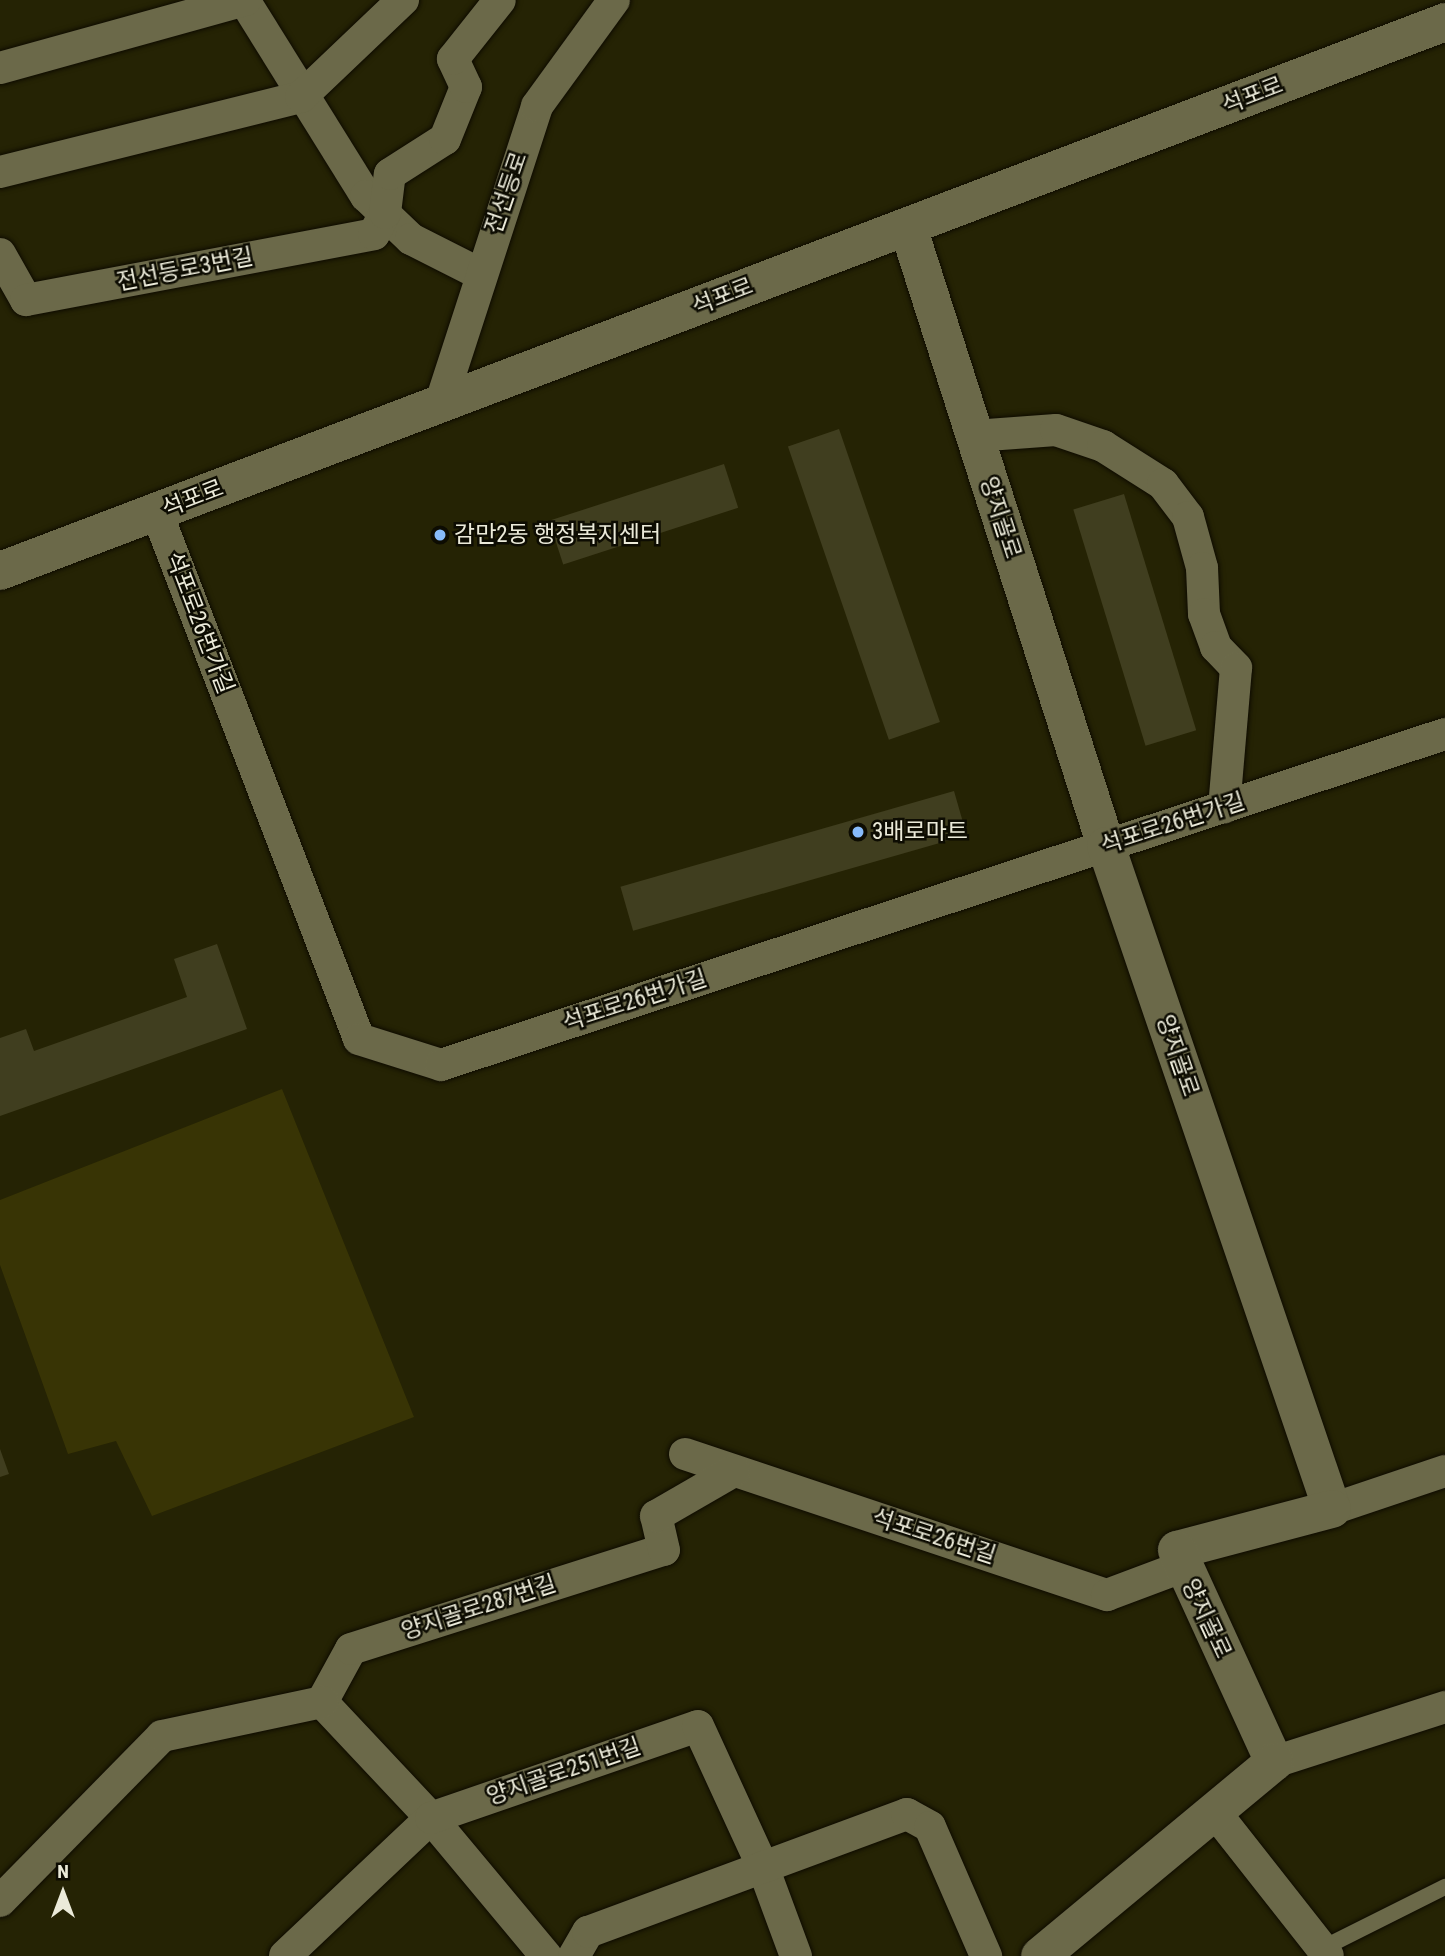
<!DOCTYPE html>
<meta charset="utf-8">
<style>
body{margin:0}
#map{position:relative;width:1445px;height:1956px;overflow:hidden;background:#252304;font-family:"Roboto Condensed","Noto Sans KR",sans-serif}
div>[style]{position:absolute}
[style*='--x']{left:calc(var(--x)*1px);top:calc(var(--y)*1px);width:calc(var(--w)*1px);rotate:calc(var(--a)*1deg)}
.green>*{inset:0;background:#383405}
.building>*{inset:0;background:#403e1f;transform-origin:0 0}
.roads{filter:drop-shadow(0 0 2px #0e0b00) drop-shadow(0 0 2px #0e0b00)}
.lane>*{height:16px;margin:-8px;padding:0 8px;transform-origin:8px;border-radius:8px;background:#6b6949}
.street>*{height:32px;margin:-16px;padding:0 16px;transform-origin:16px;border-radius:16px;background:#6b6949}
.secondary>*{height:38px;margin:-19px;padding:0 19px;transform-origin:19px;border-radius:19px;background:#6b6949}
.dots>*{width:19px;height:19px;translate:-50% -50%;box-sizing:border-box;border:4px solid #0d0c02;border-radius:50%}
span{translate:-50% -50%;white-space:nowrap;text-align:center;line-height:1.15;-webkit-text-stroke:5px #0d0c02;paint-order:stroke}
.street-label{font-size:23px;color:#ebead9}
.poi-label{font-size:23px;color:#ebead9}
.left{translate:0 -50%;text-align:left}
.north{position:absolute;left:28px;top:1858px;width:70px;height:70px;-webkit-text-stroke:5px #0d0c02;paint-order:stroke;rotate:0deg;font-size:19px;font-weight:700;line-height:28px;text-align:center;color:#ebead9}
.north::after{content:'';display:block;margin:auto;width:24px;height:32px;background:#ebead9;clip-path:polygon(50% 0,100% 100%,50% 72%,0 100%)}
</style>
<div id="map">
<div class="green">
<i style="clip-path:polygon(282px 1089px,414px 1417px,152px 1516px,116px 1441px,68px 1454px,0 1265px,0 1200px)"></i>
</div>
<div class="building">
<i style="left:839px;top:429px;width:310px;height:54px;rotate:71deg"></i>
<i style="left:724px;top:464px;width:46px;height:184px;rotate:72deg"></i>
<i style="left:1124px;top:494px;width:247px;height:53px;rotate:73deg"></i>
<i style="left:954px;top:791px;width:46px;height:347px;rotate:74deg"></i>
<i style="clip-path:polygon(217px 944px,247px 1029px,0 1116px,0 1038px,26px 1029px,34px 1051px,187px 997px,174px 959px)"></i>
<i style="clip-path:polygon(0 1449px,9px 1474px,0 1477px)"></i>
</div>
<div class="roads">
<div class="lane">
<i style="--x:1319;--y:1950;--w:141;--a:-26.6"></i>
</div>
<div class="street">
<i style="--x:244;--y:0;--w:231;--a:58.1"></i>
<i style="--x:366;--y:196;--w:62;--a:43.7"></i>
<i style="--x:411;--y:239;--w:77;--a:26.9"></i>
<i style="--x:0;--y:68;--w:255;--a:-15.5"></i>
<i style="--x:0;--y:172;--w:310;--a:-14"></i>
<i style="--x:301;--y:97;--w:141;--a:-43.6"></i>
<i style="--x:0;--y:254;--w:53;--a:60.5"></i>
<i style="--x:26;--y:300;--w:354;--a:-10.7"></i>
<i style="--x:374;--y:234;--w:24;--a:-62"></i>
<i style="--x:385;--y:213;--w:39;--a:-83"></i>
<i style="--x:390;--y:174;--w:65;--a:-32.5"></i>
<i style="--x:445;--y:139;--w:56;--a:-68"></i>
<i style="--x:466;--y:87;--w:31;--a:-115"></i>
<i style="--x:453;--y:59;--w:75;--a:-51.5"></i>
<i style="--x:440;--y:405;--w:314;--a:-72"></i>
<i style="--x:537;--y:106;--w:131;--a:-54"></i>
<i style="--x:974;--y:436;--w:82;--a:-4.2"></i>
<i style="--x:1056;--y:430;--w:50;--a:18.8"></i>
<i style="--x:1103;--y:446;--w:71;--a:32.3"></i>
<i style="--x:1163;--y:484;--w:41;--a:52.9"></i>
<i style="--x:1188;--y:517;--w:53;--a:74.6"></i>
<i style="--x:1202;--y:568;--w:46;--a:87.5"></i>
<i style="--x:1204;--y:614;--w:35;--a:70"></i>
<i style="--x:1216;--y:647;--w:29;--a:46"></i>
<i style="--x:1236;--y:668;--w:140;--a:94.9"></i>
<i style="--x:157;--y:513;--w:563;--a:68.99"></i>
<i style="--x:359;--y:1039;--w:86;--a:17.6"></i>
<i style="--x:441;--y:1065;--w:1057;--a:-18.25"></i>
<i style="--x:685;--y:1454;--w:445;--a:18.5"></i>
<i style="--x:1107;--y:1595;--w:80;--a:-20.5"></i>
<i style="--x:1332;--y:1509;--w:119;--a:-18.6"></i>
<i style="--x:322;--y:1702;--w:60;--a:-61.3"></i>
<i style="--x:351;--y:1649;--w:328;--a:-17.6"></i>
<i style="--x:664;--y:1550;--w:35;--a:-103"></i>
<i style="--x:656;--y:1516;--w:90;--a:-30"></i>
<i style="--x:322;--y:1702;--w:159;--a:46.8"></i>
<i style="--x:431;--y:1818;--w:180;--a:50.2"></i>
<i style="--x:1274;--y:1762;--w:180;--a:-17.8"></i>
<i style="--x:1214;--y:1811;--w:184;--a:51.8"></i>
<i style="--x:0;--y:1901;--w:231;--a:-45.5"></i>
<i style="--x:162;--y:1736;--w:164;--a:-12"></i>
<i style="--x:285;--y:1956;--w:201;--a:-43.4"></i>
<i style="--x:431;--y:1818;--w:282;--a:-19"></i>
<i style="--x:698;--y:1726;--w:155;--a:65.3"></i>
<i style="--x:763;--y:1867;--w:95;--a:69.7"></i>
<i style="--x:574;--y:1956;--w:28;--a:-60"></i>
<i style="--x:588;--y:1932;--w:340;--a:-20.3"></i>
<i style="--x:907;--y:1814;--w:26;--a:29"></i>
<i style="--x:930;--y:1827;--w:141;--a:66.5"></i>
</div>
<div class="secondary">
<i style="--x:908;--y:227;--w:650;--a:72.26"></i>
<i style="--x:1106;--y:846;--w:700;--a:71.18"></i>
<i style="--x:1332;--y:1509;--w:160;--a:165.2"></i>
<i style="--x:1177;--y:1550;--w:233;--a:65.4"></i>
<i style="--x:1274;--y:1762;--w:304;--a:140.3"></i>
<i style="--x:0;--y:571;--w:1546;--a:-20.8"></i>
</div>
</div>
<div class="dots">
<i style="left:440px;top:535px;background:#87bbfb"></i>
<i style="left:858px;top:832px;background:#87bbfb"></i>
</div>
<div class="street-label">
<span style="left:1253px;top:96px;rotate:-21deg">석포로</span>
<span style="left:507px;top:193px;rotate:-71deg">전선등로</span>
<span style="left:185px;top:270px;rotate:-11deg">전선등로3번길</span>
<span style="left:723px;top:297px;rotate:-21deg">석포로</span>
<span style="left:193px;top:499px;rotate:-21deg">석포로</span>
<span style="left:1000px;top:518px;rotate:72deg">양지골로</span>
<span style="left:199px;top:623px;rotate:69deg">석포로26번가길</span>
<span style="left:1173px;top:824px;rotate:-18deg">석포로26번가길</span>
<span style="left:635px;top:1001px;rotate:-18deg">석포로26번가길</span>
<span style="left:1177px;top:1056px;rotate:71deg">양지골로</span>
<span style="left:934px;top:1537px;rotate:18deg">석포로26번길</span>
<span style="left:479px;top:1608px;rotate:-18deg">양지골로287번길</span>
<span style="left:1206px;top:1619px;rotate:65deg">양지골로</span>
<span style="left:564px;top:1772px;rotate:-19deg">양지골로251번길</span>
</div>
<div class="poi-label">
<span class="left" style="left:454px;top:535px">감만2동 행정복지센터</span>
<span class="left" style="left:872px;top:832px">3배로마트</span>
</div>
<div class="north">N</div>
</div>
